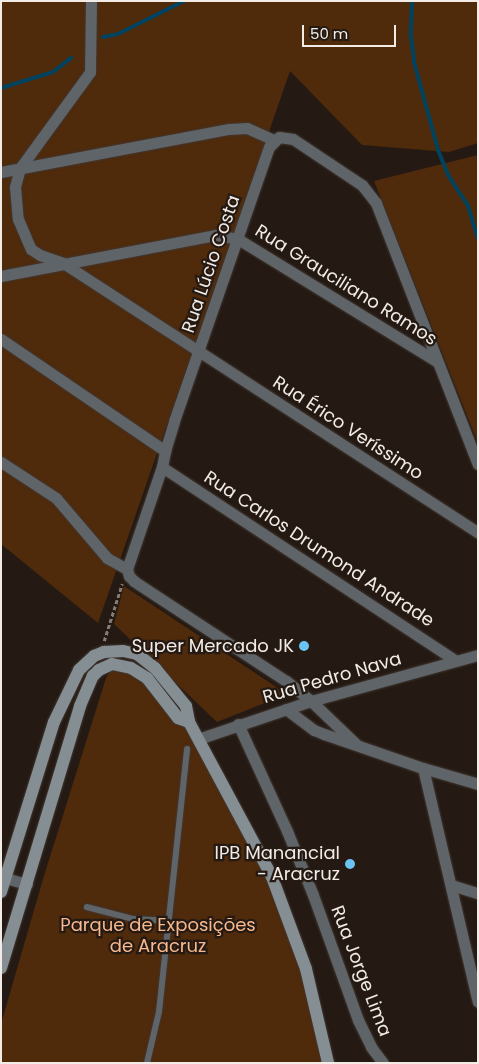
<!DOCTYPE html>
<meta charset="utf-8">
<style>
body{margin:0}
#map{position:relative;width:479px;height:1064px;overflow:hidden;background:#241a13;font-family:Poppins,sans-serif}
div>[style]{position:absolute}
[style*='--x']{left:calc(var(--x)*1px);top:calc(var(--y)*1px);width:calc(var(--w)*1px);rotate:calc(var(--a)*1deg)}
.green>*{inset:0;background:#4f2a0b}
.stream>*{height:4px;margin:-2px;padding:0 2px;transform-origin:2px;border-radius:2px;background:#01435e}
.path>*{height:2.5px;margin-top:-1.25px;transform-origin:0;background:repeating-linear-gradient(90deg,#857c76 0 4px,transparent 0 6.5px)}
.roads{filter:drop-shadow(0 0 1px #413731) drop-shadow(0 0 1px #413731)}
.lane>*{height:5.5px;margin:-2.75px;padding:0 2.75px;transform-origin:2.75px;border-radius:2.75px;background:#5f6468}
.street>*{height:11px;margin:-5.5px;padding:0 5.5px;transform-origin:5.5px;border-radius:5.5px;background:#5f6468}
.secondary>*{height:12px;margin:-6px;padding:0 6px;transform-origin:6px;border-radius:6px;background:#848e93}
.dots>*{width:14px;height:14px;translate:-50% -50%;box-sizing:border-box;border:2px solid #241a13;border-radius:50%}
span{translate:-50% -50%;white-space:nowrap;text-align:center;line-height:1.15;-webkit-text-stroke:4.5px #241a13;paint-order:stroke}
.street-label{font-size:18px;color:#f2ebe6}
.poi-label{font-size:18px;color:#f2ebe6}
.right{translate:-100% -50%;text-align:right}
.park-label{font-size:18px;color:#f7b88d}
.frame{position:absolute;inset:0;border:2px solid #f2ebe6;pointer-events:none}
.scale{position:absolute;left:302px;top:25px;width:94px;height:22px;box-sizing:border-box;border:2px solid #f2ebe6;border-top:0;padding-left:6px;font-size:15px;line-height:18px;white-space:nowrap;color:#f2ebe6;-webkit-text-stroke:4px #241a13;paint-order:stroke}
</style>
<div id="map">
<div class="green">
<i style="clip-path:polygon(1px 1px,478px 1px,478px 143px,449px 152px,362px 145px,290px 71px,98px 623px,1px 544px)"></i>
<i style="clip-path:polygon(478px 155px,478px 443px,374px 181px)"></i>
<i style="clip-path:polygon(124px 586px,287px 694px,217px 722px,114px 624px)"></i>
<i style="clip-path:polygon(139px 667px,150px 674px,194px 734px,288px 920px,324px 1063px,1px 1063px,1px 1024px,43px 879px,106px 678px,112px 669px)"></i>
</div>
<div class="stream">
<i style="--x:412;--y:1;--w:35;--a:92"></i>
<i style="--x:411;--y:36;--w:26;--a:83"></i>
<i style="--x:414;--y:62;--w:91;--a:74.7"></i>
<i style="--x:438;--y:150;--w:27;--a:68"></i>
<i style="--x:448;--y:175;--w:37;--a:57"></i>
<i style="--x:468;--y:206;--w:34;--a:73"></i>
<i style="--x:103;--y:37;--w:15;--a:-11"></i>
<i style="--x:118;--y:34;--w:74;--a:-26.6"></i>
<i style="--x:1;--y:88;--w:54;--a:-17.1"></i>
<i style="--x:53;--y:72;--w:23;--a:-38"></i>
</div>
<div class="path">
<i style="--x:104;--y:641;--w:60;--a:-72.5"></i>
</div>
<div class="roads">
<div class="lane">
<i style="--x:87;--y:907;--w:48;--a:14.6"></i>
<i style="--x:133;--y:919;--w:35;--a:3"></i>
<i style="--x:147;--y:1063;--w:52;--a:-76.8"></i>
<i style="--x:159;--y:1012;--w:264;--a:-83.9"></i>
</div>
<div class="street">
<i style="--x:91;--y:1;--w:71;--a:90.8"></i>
<i style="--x:90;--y:72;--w:119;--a:126.1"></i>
<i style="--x:20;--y:168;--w:20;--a:105"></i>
<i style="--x:15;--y:187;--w:32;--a:85"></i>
<i style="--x:18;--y:219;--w:33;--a:67"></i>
<i style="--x:31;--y:249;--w:11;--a:34"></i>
<i style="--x:40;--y:255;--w:24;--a:19"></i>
<i style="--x:63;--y:263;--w:495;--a:33"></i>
<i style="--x:1;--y:172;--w:232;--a:-10.7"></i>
<i style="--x:229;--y:129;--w:18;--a:-3"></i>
<i style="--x:247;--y:128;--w:30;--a:24"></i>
<i style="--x:1;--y:276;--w:219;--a:-10.8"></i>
<i style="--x:216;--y:235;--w:22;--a:10"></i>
<i style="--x:238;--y:239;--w:233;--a:31.6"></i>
<i style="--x:1;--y:339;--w:199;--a:34.3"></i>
<i style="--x:1;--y:462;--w:66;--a:33.2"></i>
<i style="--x:56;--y:498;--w:79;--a:49.6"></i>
<i style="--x:107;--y:558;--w:23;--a:29"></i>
<i style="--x:162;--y:467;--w:352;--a:33.4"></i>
<i style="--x:286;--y:709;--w:35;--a:37"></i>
<i style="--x:314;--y:730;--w:11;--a:22"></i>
<i style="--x:324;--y:734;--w:105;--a:19"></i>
<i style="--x:423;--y:768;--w:57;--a:16.2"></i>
<i style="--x:238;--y:724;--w:118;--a:65.4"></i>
<i style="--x:287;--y:831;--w:69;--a:67.9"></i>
<i style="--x:313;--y:895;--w:133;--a:70.2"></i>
<i style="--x:358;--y:1020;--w:30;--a:64"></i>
<i style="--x:371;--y:1047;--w:20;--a:53"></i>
<i style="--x:198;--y:739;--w:119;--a:-18.6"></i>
<i style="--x:311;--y:701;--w:173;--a:-15.4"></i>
<i style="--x:357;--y:745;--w:64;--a:-136.3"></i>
<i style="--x:311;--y:701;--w:32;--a:-141"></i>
<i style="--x:286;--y:681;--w:182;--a:-146.7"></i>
<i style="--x:134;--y:581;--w:7;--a:-135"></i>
<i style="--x:129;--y:576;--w:7;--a:-106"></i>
<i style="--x:127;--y:569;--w:108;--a:-71.1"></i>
<i style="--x:162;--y:467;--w:16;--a:-79"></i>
<i style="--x:165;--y:451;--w:31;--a:-73"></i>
<i style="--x:174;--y:421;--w:290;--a:-70.9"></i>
<i style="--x:269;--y:147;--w:14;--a:-45"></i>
<i style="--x:279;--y:137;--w:14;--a:8"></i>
<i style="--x:293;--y:139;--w:83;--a:33.7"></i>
<i style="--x:362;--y:185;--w:23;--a:52"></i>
<i style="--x:376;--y:203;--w:280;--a:68.7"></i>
<i style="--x:423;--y:768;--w:240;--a:76.8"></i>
<i style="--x:1;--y:877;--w:27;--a:15"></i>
<i style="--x:451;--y:885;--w:28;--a:17"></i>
</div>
<div class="secondary">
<i style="--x:1;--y:892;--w:178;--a:-72.7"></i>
<i style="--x:54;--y:722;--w:58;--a:-64.3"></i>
<i style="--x:79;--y:670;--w:21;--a:-43"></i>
<i style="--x:94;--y:656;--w:11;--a:-22"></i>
<i style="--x:104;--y:652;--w:19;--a:-3"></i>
<i style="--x:123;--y:651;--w:14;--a:12"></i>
<i style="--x:137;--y:654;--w:23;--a:38"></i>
<i style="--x:155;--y:668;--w:49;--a:50.8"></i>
<i style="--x:186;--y:706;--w:16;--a:79"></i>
<i style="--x:189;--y:722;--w:176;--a:61.8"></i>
<i style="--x:272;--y:877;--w:98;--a:69.7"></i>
<i style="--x:306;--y:969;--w:97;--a:76.8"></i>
<i style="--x:1;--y:968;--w:274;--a:-73.2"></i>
<i style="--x:80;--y:706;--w:33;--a:-67"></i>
<i style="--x:93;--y:676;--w:8;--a:-45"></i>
<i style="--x:99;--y:670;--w:14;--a:-25"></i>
<i style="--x:112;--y:664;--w:19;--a:12"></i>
<i style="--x:131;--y:668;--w:19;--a:32"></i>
<i style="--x:147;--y:678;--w:51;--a:52.2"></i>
<i style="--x:178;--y:718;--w:12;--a:20"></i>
</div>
</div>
<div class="dots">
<i style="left:304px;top:646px;background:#6bc3f2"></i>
<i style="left:350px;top:864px;background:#6bc3f2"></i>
</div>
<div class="street-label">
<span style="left:211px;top:264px;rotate:-71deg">Rua Lúcio Costa</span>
<span style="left:346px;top:285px;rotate:32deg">Rua Grauciliano Ramos</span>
<span style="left:348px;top:428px;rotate:33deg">Rua Érico Veríssimo</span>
<span style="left:319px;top:549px;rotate:33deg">Rua Carlos Drumond Andrade</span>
<span style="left:332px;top:678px;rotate:-16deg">Rua Pedro Nava</span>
<span style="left:361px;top:971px;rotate:69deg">Rua Jorge Lima</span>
</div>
<div class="poi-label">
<span class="right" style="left:294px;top:646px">Super Mercado JK</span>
<span class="right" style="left:340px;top:864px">IPB Manancial<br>- Aracruz</span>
</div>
<div class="park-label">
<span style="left:158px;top:936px">Parque de Exposições<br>de Aracruz</span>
</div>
<div class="frame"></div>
<div class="scale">50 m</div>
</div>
